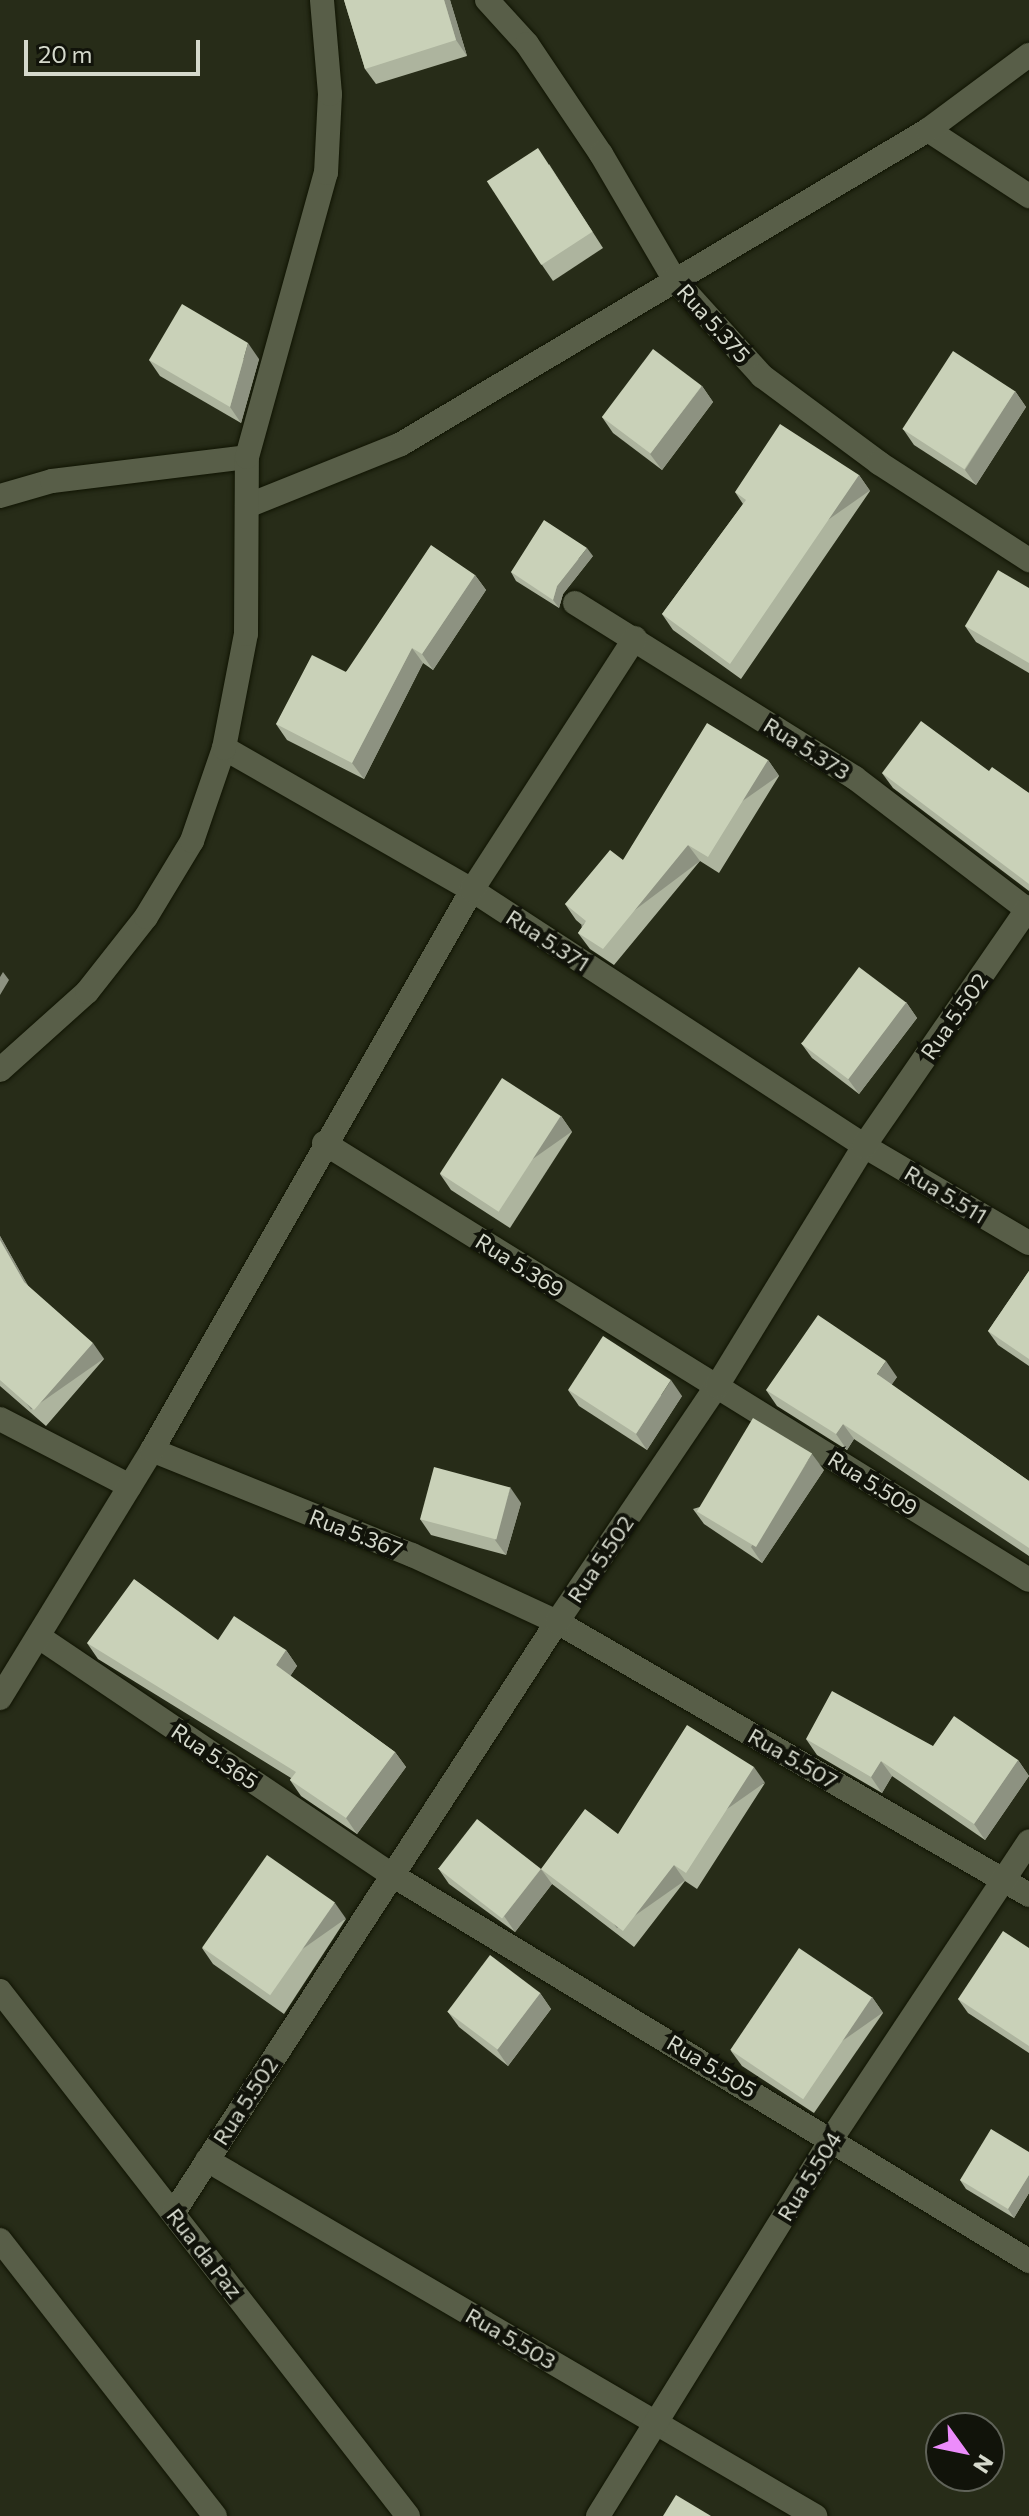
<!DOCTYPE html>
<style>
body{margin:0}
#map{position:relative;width:1029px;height:2516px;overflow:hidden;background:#272c18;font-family:Commissioner,sans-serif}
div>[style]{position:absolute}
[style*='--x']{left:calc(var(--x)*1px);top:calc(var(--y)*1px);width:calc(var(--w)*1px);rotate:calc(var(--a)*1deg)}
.roads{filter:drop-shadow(0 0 2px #101403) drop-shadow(0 0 2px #101403)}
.minor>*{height:24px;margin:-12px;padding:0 12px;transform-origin:12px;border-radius:12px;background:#585e48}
.wall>*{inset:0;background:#adb49e}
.shaded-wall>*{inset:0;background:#8d9281;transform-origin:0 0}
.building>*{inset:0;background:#c9d1b8;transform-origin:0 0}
span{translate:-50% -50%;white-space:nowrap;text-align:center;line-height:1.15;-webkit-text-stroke:8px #11130a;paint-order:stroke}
.street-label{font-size:22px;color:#d5d9cc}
.north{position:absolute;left:925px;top:2412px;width:80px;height:80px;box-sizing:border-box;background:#11130a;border:2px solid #5f6258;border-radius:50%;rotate:123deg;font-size:22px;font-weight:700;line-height:32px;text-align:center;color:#d5d9cc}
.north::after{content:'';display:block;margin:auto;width:28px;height:36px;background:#ec8cfb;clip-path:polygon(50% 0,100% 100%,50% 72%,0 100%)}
.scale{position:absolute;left:24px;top:40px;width:176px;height:36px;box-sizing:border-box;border:4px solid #d5d9cc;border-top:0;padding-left:10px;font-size:24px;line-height:28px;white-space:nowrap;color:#d5d9cc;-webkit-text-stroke:6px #11130a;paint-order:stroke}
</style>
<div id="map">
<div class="roads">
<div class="minor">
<i style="--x:487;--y:0;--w:59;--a:47.7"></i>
<i style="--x:527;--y:44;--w:133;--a:56.1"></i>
<i style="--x:601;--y:154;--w:145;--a:59.7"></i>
<i style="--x:674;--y:279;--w:131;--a:47.8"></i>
<i style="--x:762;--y:376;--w:146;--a:36.6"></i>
<i style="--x:879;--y:463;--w:179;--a:32.9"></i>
<i style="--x:928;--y:130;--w:121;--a:33.2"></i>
<i style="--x:0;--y:496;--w:54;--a:-16.1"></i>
<i style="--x:52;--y:481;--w:196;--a:-7"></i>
<i style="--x:247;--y:506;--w:166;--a:-21.9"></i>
<i style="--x:401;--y:444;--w:613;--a:-30.79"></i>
<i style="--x:928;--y:130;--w:126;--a:-36.6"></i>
<i style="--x:575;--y:603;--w:330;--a:32"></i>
<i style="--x:855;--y:778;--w:219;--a:37.4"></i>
<i style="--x:224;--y:748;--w:286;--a:29.8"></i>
<i style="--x:472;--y:890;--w:468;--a:33.1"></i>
<i style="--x:864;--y:1146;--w:191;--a:30.5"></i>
<i style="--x:0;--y:1070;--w:117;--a:-41.9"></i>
<i style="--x:87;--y:992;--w:95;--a:-51.8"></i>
<i style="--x:146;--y:917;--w:89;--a:-58.8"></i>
<i style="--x:192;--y:841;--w:98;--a:-71"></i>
<i style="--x:224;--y:748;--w:116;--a:-79.1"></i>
<i style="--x:246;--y:634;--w:177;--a:-89.7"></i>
<i style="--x:247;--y:457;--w:295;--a:-74.5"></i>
<i style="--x:326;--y:173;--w:79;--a:-87.1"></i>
<i style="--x:330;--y:94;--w:94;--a:-94.9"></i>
<i style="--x:324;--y:1143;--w:829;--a:31.79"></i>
<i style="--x:0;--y:1419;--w:146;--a:27.3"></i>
<i style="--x:152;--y:1450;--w:280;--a:22"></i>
<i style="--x:412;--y:1555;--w:160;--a:24.8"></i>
<i style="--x:557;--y:1622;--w:545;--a:30.04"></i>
<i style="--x:39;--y:1637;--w:426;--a:34"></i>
<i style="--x:392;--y:1875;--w:745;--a:31.21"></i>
<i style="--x:0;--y:1698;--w:291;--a:-58.5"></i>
<i style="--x:152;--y:1450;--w:645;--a:-60.26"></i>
<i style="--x:472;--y:890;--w:300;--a:-57.1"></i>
<i style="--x:0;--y:1991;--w:665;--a:52.15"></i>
<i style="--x:207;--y:2160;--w:705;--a:30.35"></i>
<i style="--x:174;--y:2212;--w:703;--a:-57.01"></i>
<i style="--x:557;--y:1622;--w:285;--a:-55.9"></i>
<i style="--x:717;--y:1386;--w:281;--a:-58.5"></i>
<i style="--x:864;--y:1146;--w:290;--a:-55.4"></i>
<i style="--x:0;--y:2240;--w:350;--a:52.1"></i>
<i style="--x:598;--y:2516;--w:445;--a:-58.2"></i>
<i style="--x:832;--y:2138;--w:356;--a:-56.4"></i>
</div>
</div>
<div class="wall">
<i style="clip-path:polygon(344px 0,450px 0,467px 56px,376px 84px,365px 69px)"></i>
<i style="clip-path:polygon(549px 164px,603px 248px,553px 281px,542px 265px)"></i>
<i style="clip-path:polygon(259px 359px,241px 423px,160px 376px,149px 360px)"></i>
<i style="clip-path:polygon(702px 386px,713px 402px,662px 470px,613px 433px,602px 417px)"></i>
<i style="clip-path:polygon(1015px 391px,1026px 407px,976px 485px,914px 445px,903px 429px)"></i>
<i style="clip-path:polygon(859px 475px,870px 491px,741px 679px,673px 630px,662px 614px,743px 504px,735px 492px)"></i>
<i style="clip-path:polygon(593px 556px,563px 594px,559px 608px,516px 581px,511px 572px)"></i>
<i style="clip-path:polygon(475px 575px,486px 590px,433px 670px,423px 663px,364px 779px,287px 740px,276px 724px)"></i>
<i style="clip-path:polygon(1029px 588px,1029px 673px,976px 642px,965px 626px)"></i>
<i style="clip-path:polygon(768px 760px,779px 776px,719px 873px,700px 861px,614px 965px,590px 949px,578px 933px,583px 926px,576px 920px,565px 904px,623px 860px)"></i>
<i style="clip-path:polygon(989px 771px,1029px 793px,1029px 891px,893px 788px,882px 773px)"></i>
<i style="clip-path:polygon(906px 1002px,917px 1018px,859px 1094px,812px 1058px,801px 1043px)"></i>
<i style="clip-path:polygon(561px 1116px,572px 1132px,510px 1228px,451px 1190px,440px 1174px)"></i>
<i style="clip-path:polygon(0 1236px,28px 1286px,104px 1359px,46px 1426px,0 1386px)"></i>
<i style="clip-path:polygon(1029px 1271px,1029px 1366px,998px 1345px,988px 1331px)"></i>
<i style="clip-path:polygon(897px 1377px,891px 1385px,1029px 1481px,1029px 1556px,854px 1439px,847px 1450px,777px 1406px,766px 1390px)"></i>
<i style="clip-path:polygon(568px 1390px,682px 1396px,647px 1450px,579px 1406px)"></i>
<i style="clip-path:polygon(824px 1470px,762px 1563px,704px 1524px,693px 1509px)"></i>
<i style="clip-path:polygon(521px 1503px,506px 1555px,431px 1535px,420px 1519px)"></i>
<i style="clip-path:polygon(218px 1640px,286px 1650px,297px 1666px,290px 1676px,395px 1752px,406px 1767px,357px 1834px,301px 1796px,290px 1780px,291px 1778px,98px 1659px,87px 1643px)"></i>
<i style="clip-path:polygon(806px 1739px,933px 1746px,1018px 1760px,1029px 1776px,985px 1840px,892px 1776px,882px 1793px,817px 1755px)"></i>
<i style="clip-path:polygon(765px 1783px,697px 1889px,685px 1881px,634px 1947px,552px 1884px,515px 1932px,449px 1884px,438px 1868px,541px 1869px)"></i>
<i style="clip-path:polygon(346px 1919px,284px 2014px,213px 1964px,202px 1948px)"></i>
<i style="clip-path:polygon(1029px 1948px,1029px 2053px,968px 2013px,958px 1999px)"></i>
<i style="clip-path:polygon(540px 1993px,551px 2009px,508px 2066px,459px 2027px,448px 2012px)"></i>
<i style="clip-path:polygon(872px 1997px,883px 2013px,814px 2113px,742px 2066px,731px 2051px)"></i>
<i style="clip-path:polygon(1029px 2152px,1029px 2193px,1014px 2218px,966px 2189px,960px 2180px)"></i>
</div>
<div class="shaded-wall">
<i style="clip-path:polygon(444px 0,450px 0,467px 56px,456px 40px)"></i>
<i style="clip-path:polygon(248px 343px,259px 359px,241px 423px,230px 407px)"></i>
<i style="clip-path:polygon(702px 386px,713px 402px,662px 470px,650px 454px)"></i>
<i style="clip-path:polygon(1015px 391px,1026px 407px,976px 485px,965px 470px)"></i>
<i style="left:859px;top:475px;width:19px;height:229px;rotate:55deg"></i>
<i style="clip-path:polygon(587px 548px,593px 556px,563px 594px,559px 608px,553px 600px,557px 586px)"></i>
<i style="clip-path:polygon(475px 575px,486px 590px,433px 670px,422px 654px)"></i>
<i style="clip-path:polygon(412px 648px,423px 663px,364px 779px,352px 763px)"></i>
<i style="left:768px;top:760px;width:19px;height:114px;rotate:55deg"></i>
<i style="left:688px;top:845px;width:20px;height:134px;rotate:53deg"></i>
<i style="clip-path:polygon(3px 972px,9px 980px,0 995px,0 977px)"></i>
<i style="clip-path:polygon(906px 1002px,917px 1018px,859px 1094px,848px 1079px)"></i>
<i style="left:561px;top:1116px;width:19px;height:114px;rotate:55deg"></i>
<i style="clip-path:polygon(0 1236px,35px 1298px,24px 1282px,0 1240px)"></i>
<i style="left:93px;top:1343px;width:19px;height:89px;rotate:55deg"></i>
<i style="clip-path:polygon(886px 1361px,897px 1377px,888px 1390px,877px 1374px)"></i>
<i style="clip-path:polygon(671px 1380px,682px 1396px,647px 1450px,636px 1434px)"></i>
<i style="clip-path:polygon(843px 1424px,854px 1439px,847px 1450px,836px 1434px)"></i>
<i style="clip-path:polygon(812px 1454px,824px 1470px,762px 1563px,751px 1547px)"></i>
<i style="clip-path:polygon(510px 1487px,521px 1503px,506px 1555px,495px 1540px)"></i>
<i style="clip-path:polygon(286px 1650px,297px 1666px,287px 1681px,276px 1665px)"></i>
<i style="clip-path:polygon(395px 1752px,406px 1767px,357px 1834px,346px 1818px)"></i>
<i style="clip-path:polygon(1018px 1760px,1029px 1776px,985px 1840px,974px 1824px)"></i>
<i style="clip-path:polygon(881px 1761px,892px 1776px,882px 1793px,871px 1777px)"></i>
<i style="left:754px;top:1767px;width:19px;height:126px;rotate:55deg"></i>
<i style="left:674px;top:1865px;width:19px;height:83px;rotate:55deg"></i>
<i style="clip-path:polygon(541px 1869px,552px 1884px,515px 1932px,504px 1916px)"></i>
<i style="left:335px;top:1903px;width:19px;height:113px;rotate:55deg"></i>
<i style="clip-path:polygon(540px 1993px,551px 2009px,508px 2066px,497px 2050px)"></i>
<i style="left:872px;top:1997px;width:19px;height:122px;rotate:55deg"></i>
<i style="clip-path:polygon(1029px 2175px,1029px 2193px,1014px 2218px,1008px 2209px)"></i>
</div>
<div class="building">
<i style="clip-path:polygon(344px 0,444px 0,456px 40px,365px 69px)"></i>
<i style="left:538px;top:148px;width:100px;height:61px;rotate:57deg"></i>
<i style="clip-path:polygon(182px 304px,248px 343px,230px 407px,149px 360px)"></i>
<i style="left:653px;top:349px;width:61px;height:85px;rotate:37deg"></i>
<i style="left:953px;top:351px;width:74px;height:93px;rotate:33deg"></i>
<i style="clip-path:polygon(780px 424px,859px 475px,730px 664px,662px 614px,746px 500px,735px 492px)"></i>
<i style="clip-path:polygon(544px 520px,587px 548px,557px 586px,553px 600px,511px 572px)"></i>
<i style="clip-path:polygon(431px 545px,475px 575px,422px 654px,412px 648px,352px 763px,276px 724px,312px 655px,346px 672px)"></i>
<i style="clip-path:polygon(998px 570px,1029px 588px,1029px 663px,965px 626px)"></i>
<i style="clip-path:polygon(921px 721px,989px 771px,992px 767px,1029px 793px,1029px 884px,882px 773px)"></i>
<i style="clip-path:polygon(707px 723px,768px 760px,708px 857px,688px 845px,603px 949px,578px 933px,586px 921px,565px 904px,610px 850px,623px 860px)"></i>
<i style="left:859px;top:967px;width:59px;height:96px;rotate:37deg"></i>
<i style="left:502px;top:1078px;width:70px;height:114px;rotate:33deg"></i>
<i style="clip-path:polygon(0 1240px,24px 1282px,93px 1343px,34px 1410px,0 1380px)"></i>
<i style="clip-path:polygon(1029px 1271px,1029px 1359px,988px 1331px)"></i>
<i style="clip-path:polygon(818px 1315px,886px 1361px,877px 1374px,1029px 1481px,1029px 1548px,843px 1424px,836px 1434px,766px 1390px)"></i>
<i style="left:603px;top:1336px;width:81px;height:64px;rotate:33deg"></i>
<i style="left:753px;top:1418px;width:69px;height:109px;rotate:31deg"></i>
<i style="left:434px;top:1467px;width:79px;height:54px;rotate:15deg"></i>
<i style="clip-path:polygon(134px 1579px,218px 1640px,234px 1616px,286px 1650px,276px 1665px,395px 1752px,346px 1818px,290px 1780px,296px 1772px,87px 1643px)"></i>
<i style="clip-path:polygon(832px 1691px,933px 1746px,954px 1716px,1018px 1760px,974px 1824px,881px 1761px,871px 1777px,806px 1739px)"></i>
<i style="clip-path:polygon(687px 1725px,754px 1767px,686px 1873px,674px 1865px,623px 1931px,541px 1869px,585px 1809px,618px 1834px)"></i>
<i style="left:477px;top:1819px;width:81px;height:63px;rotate:38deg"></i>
<i style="left:267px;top:1855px;width:83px;height:113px;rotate:35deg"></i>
<i style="clip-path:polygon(1003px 1931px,1029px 1948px,1029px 2046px,958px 1999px)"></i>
<i style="left:799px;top:1948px;width:88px;height:123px;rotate:34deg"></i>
<i style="left:490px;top:1955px;width:63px;height:71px;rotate:37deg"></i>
<i style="clip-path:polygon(991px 2129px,1029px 2152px,1029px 2175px,1008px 2209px,960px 2180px)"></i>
<i style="clip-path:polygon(676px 2495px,711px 2516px,663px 2516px)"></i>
</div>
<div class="street-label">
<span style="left:714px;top:323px;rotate:48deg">Rua 5.375</span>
<span style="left:807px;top:748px;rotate:32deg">Rua 5.373</span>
<span style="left:548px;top:940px;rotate:33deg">Rua 5.371</span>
<span style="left:954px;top:1016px;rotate:-55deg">Rua 5.502</span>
<span style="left:946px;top:1194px;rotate:31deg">Rua 5.511</span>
<span style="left:520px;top:1265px;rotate:32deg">Rua 5.369</span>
<span style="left:873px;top:1483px;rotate:32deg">Rua 5.509</span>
<span style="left:356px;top:1533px;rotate:21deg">Rua 5.367</span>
<span style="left:600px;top:1559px;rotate:-56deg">Rua 5.502</span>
<span style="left:215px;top:1756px;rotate:34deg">Rua 5.365</span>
<span style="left:793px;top:1758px;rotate:30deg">Rua 5.507</span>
<span style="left:712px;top:2066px;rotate:31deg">Rua 5.505</span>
<span style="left:245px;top:2101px;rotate:-57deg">Rua 5.502</span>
<span style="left:809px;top:2176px;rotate:-58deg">Rua 5.504</span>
<span style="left:205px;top:2253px;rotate:52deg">Rua da Paz</span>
<span style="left:511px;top:2338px;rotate:30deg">Rua 5.503</span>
</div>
<div class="north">N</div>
<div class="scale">20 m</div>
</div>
